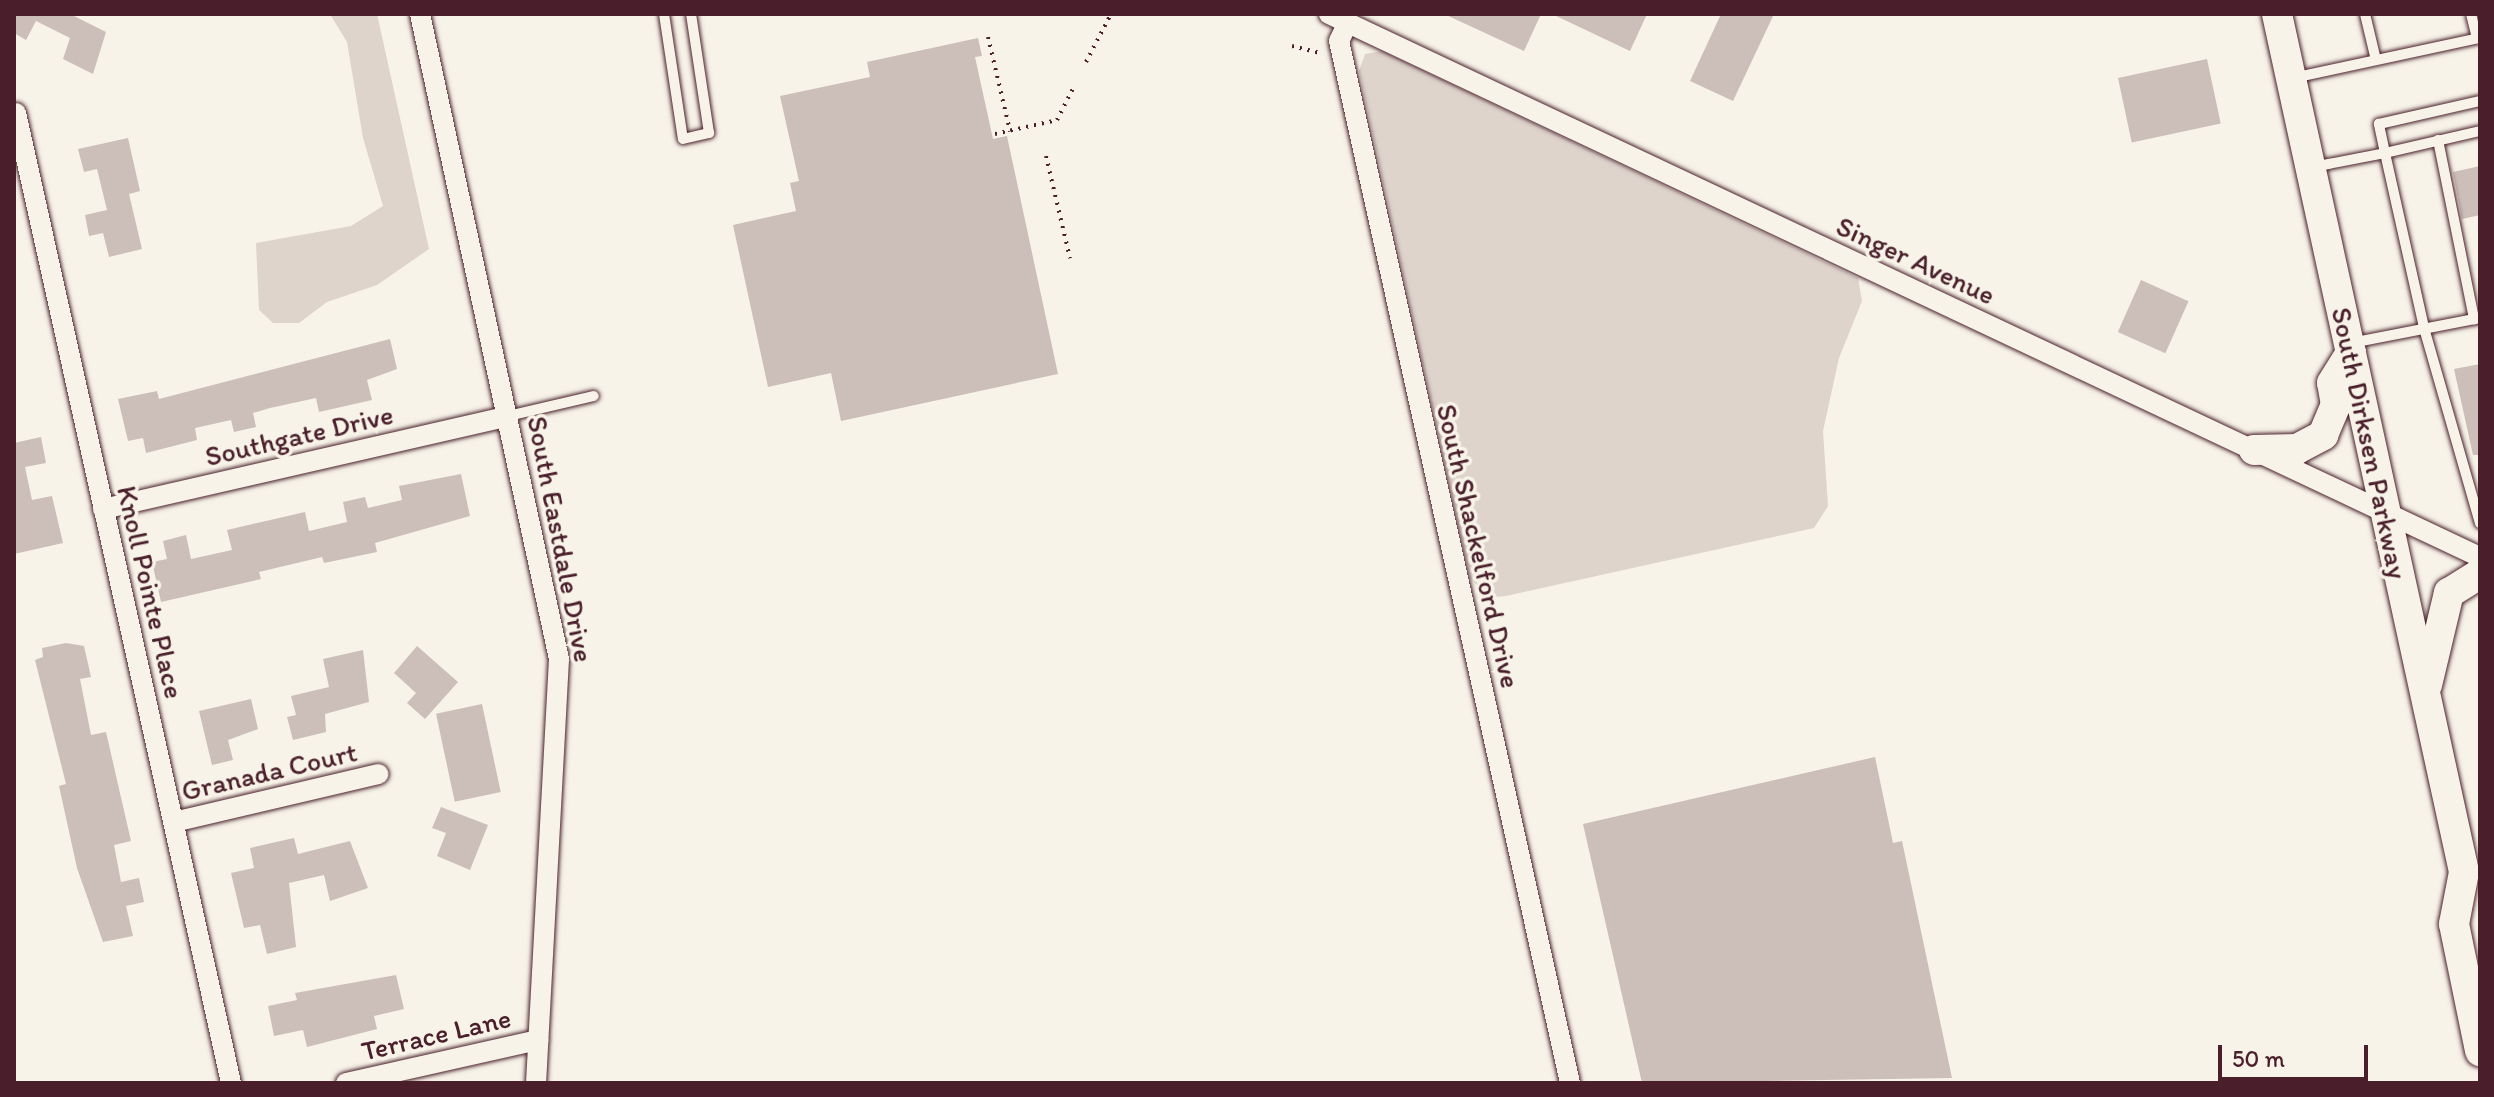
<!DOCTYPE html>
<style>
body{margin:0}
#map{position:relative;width:2494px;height:1097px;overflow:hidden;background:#f7f3e8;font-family:Itim,sans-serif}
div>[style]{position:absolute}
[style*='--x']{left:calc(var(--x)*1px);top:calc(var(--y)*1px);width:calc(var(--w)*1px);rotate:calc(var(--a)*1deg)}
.green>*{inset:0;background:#ded4cc}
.building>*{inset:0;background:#ccbfb9;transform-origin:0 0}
.path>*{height:4px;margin-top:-2px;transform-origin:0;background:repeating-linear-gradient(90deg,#4a1f2b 0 2px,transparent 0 8px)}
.roads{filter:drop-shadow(0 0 2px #4a1f2b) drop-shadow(0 0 2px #4a1f2b)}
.service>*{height:10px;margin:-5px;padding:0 5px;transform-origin:5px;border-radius:5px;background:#f7f3e8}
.minor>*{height:20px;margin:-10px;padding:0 10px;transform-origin:10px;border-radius:10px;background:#f7f3e8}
.primary>*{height:30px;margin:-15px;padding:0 15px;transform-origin:15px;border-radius:15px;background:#f7f3e8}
span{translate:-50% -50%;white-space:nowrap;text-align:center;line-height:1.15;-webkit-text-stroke:7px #f7f3e8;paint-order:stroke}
.street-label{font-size:28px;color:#4a1f2b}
.frame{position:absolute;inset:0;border:16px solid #4a1f2b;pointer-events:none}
.scale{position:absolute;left:2218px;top:1045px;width:150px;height:36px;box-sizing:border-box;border:4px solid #4a1f2b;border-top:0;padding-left:10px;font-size:24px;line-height:28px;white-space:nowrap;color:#4a1f2b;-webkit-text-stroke:6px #f7f3e8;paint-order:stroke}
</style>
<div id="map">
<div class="green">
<i style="clip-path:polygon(330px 14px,377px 14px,429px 249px,377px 285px,327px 302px,299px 323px,273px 323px,259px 310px,256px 243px,351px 226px,383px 206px,363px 138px,347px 42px)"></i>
<i style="clip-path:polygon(1382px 51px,1858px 278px,1862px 301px,1839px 358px,1823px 431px,1828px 506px,1814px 528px,1506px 596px,1494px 597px,1478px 587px,1470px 578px,1359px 71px,1365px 54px)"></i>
</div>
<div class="building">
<i style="clip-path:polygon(14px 14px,70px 14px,106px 32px,93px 74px,63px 59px,70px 38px,36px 21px,26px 40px,14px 33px)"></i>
<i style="clip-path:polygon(1444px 14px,1541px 14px,1524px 51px)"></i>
<i style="clip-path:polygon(1552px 14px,1647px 14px,1630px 51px)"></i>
<i style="clip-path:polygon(1721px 14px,1774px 14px,1733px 101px,1690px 81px)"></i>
<i style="clip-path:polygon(978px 38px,982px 56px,975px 57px,993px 139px,1007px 136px,1058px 374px,841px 421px,831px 373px,768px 387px,733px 225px,796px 211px,790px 183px,799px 181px,780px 96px,870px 77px,867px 62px)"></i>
<i style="left:2207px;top:59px;width:66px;height:91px;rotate:78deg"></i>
<i style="clip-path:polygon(128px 138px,140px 191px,129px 194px,142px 249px,109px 257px,103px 233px,89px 236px,85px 215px,107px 210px,97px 169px,84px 172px,78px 149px)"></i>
<i style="clip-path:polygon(2480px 166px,2480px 215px,2462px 219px,2453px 172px)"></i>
<i style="left:2141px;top:280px;width:52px;height:57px;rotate:24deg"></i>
<i style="clip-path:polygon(390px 339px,397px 369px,367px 380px,372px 400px,319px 412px,316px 398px,270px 408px,253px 413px,256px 427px,234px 432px,231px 420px,195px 428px,197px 440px,146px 453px,143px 438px,128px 441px,118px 399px,157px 391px,159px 399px)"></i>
<i style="clip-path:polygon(2480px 364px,2480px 455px,2473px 455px,2454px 369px)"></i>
<i style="clip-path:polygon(41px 437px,46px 463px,25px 467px,32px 500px,52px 496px,63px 543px,14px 554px,14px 443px)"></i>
<i style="clip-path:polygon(461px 474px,470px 516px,375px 543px,377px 552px,324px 563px,322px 557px,259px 572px,261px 579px,161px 602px,152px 562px,167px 559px,163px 541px,186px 535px,191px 559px,232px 550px,227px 530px,305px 512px,309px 531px,347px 522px,343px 502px,365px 497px,368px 508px,402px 500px,399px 486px)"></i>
<i style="clip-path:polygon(66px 643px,84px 646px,91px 677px,80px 679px,91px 735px,106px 732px,131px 841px,114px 845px,121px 882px,139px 878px,144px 902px,126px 906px,133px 936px,103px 942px,77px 868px,59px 786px,66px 784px,35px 660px,43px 657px,42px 648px)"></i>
<i style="clip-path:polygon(417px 646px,458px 682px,425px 719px,407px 703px,416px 693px,394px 673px)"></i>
<i style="clip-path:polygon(363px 650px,369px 702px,325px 714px,326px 732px,293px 740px,287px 717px,296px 715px,291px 696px,329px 687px,323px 659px)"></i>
<i style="clip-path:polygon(251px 699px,258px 729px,228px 740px,233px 760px,212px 765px,199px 711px)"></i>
<i style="left:482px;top:704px;width:90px;height:47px;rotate:78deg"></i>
<i style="clip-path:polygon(1875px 757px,1893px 843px,1902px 841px,1952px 1078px,1642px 1083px,1583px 824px)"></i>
<i style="clip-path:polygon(441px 807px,488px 825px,470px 870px,437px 856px,446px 833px,432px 828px)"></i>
<i style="clip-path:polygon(294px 838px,298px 854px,350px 841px,368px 888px,330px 901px,324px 875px,289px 883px,296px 947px,267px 954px,260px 925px,244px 928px,231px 873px,254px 868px,250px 848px)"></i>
<i style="clip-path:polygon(396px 975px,404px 1009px,374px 1016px,377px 1029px,307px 1047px,303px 1030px,274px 1036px,268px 1006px,297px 1000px,295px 993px)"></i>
</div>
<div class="path">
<i style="--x:988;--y:37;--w:97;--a:76.8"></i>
<i style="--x:1292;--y:46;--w:30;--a:14"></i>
<i style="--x:1086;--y:62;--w:54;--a:-62.5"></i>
<i style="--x:995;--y:134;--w:64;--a:-12.7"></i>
<i style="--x:1057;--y:120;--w:39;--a:-63"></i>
<i style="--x:1046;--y:156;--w:105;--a:76.8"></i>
</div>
<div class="roads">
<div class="service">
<i style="--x:664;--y:14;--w:126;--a:81.4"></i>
<i style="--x:683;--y:139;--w:27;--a:-13"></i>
<i style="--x:709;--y:133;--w:120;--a:-98.6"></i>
<i style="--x:2365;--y:14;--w:47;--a:76.6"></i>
<i style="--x:2471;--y:14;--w:25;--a:76"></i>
<i style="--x:2293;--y:78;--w:191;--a:-12.1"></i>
<i style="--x:2480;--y:131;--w:98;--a:167"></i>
<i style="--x:2385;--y:153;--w:179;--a:77.4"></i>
<i style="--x:2424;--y:328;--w:203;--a:74"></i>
<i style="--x:2438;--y:140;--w:183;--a:78.6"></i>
<i style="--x:2313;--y:167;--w:73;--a:-11"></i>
<i style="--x:2385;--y:153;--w:30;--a:-102"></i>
<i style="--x:2379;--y:124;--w:104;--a:-12.8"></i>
<i style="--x:2351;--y:343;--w:131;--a:-11"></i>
<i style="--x:508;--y:416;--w:88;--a:-13.1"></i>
</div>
<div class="minor">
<i style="--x:420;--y:14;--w:660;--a:77.84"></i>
<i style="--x:559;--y:659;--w:425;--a:93.1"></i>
<i style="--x:1329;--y:14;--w:1273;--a:25.26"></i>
<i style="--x:1348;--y:22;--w:21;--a:115"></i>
<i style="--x:1339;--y:41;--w:1067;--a:77.5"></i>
<i style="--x:16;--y:113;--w:994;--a:77.5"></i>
<i style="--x:103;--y:509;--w:416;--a:-12.9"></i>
<i style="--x:174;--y:822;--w:210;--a:-13.2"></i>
<i style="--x:346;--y:1083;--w:197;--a:-12.6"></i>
</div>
<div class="primary">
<i style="--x:2277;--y:14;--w:878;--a:77.7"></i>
<i style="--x:2464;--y:872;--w:53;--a:100.9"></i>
<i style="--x:2454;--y:924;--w:130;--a:78.4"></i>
<i style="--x:2254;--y:450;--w:43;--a:-1.3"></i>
<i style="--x:2297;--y:449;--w:30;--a:-28"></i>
<i style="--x:2323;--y:435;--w:33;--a:-67"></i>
<i style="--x:2336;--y:405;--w:22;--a:-100"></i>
<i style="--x:2332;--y:383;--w:36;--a:-58"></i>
<i style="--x:2427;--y:685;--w:95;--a:-76.6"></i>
<i style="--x:2449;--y:593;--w:36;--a:-32"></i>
</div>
</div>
<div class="street-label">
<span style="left:1916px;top:260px;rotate:25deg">Singer Avenue</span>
<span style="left:299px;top:435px;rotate:-13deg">Southgate Drive</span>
<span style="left:2370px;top:443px;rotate:78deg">South Dirksen Parkway</span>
<span style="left:561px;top:539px;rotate:79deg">South Eastdale Drive</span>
<span style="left:1479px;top:546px;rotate:77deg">South Shackelford Drive</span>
<span style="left:151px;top:592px;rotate:77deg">Knoll Pointe Place</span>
<span style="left:269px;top:771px;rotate:-13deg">Granada Court</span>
<span style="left:436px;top:1034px;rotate:-13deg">Terrace Lane</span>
</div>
<div class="frame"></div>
<div class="scale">50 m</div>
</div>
